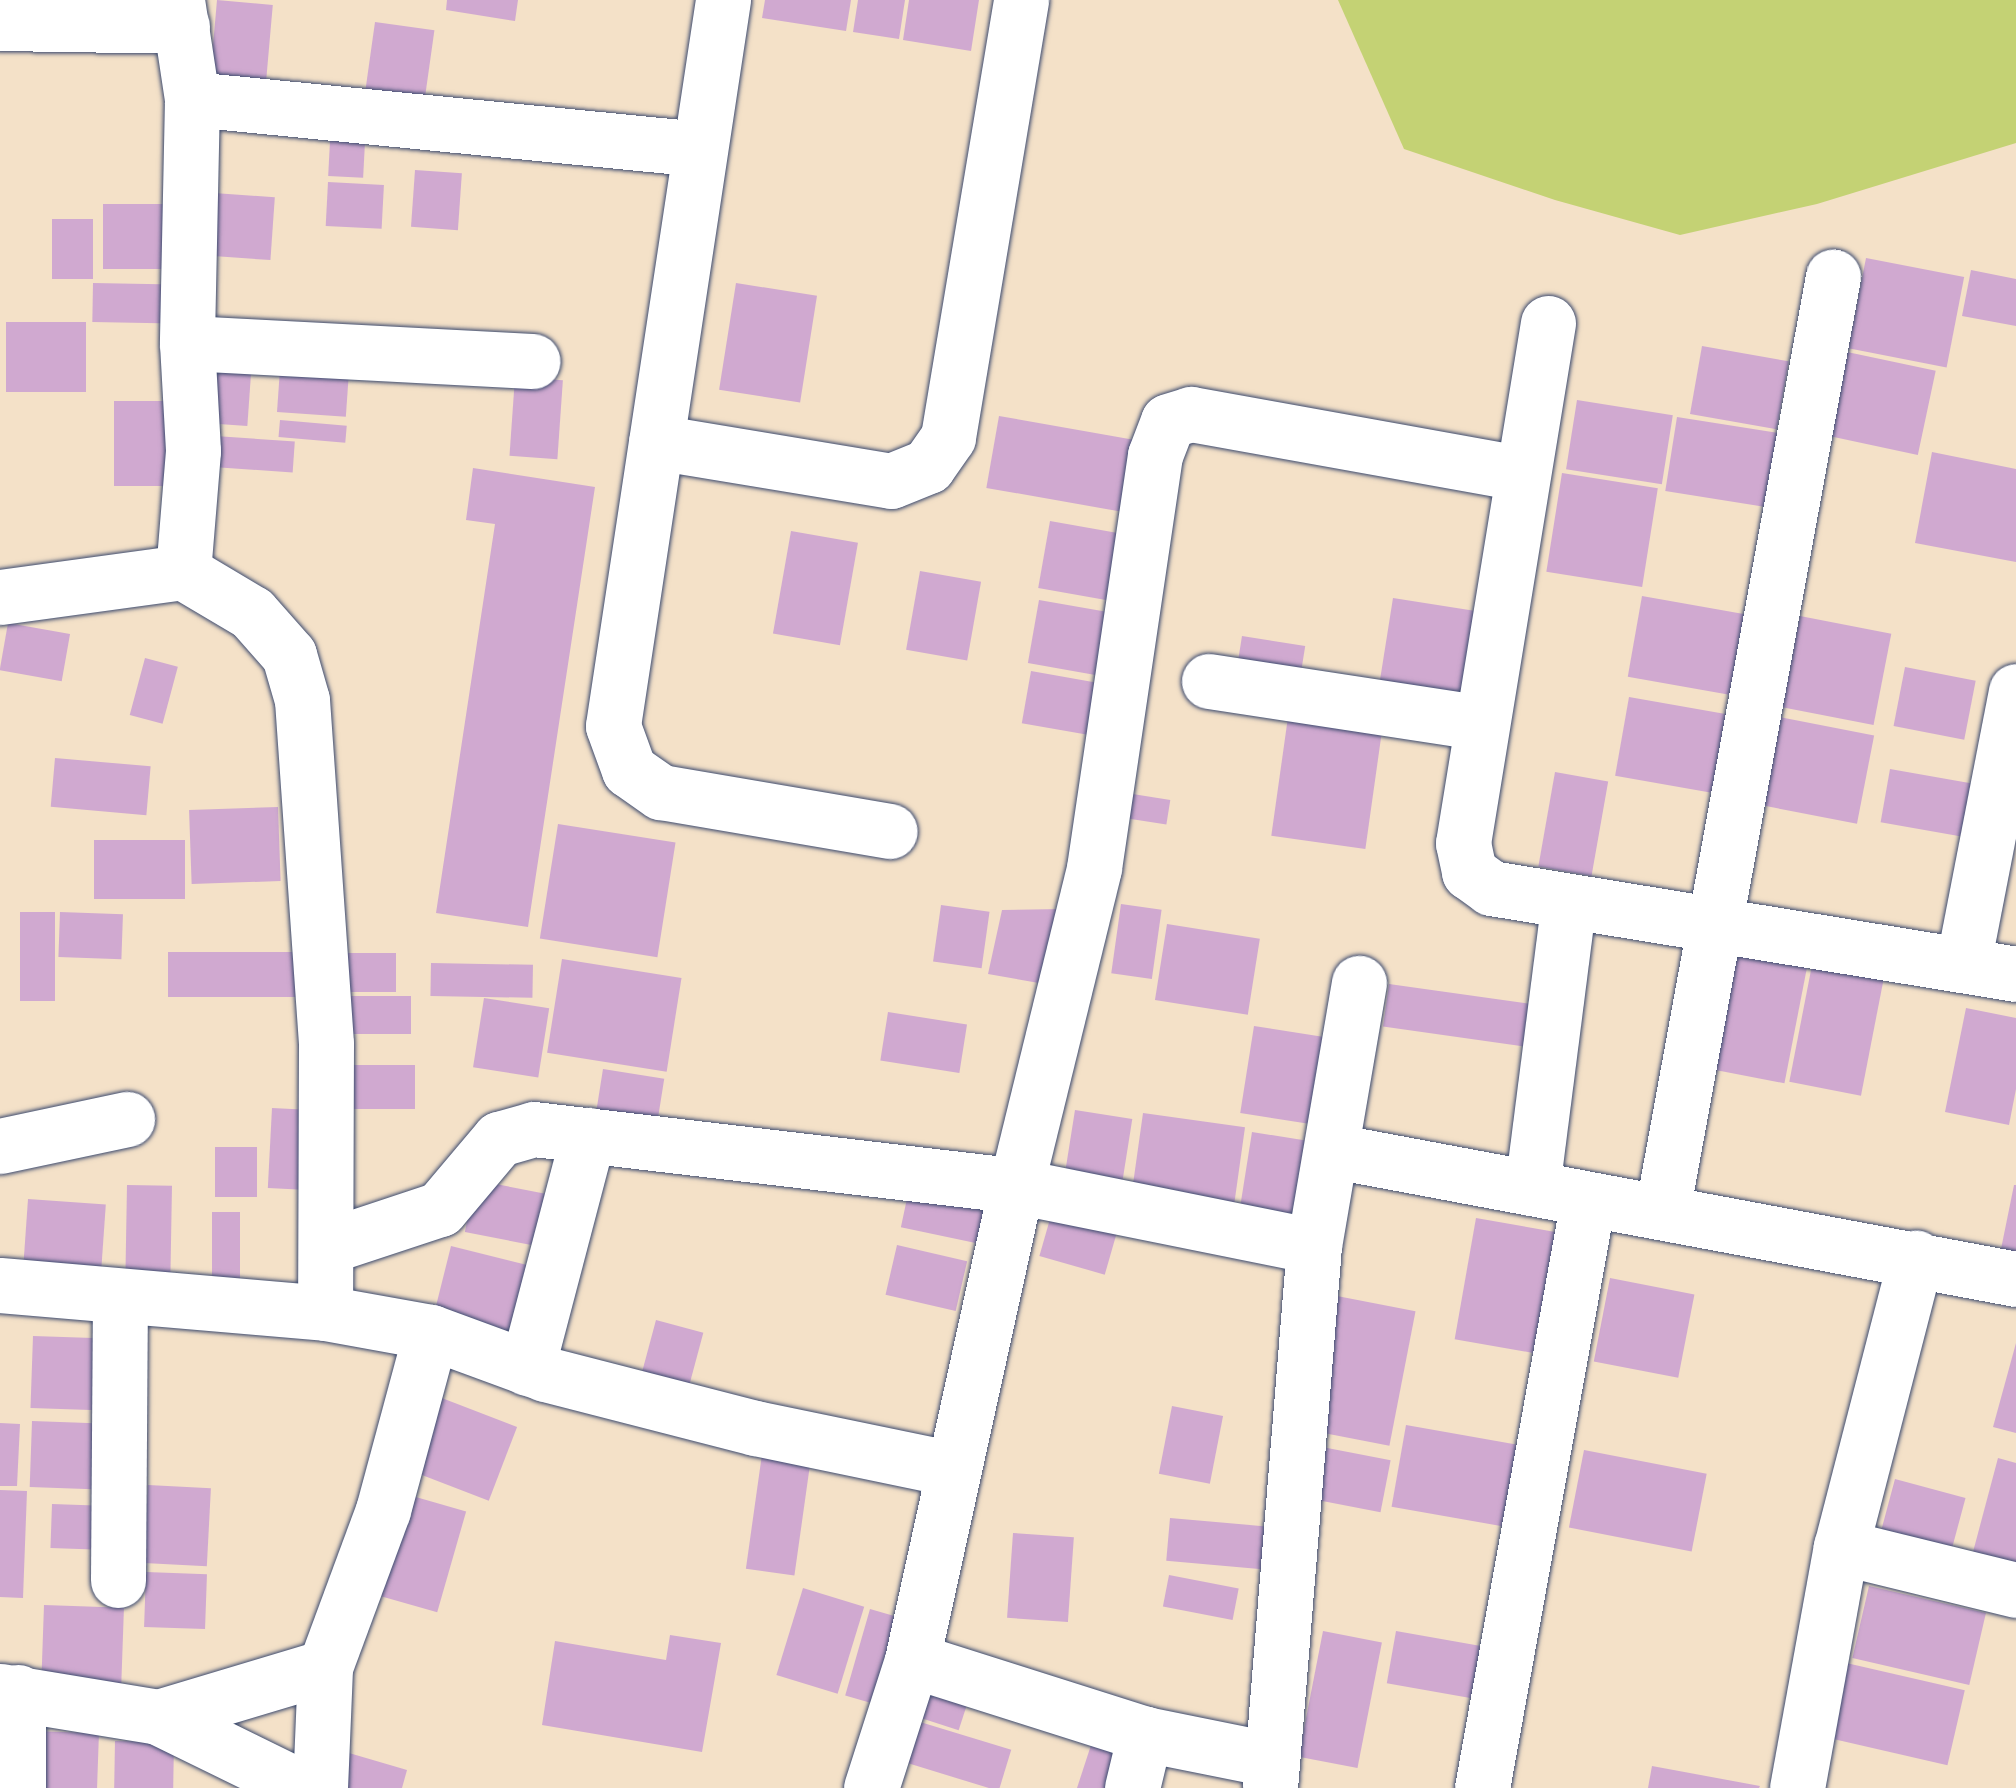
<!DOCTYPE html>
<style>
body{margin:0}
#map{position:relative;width:2016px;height:1788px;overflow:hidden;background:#f4e1c8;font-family:Mynerve,sans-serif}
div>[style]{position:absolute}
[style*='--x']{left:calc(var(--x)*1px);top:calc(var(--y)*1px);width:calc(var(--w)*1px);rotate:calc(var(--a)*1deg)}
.green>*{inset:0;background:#c4d274}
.building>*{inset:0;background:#d0a9d0;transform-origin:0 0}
.roads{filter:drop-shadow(0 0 2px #3c4a6e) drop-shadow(0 0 2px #3c4a6e)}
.minor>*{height:55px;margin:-27.5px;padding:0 27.5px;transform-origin:27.5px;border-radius:27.5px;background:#fff}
span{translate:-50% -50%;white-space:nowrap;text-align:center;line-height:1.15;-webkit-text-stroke:8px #fff;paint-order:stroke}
</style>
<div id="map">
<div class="green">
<i style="clip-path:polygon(1338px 0,2016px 0,2016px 143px,1817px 204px,1680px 235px,1555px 200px,1404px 149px)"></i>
</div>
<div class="building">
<i style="left:217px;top:0;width:56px;height:80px;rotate:5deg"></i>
<i style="clip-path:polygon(447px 0,518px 0,515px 21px,446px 10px)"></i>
<i style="clip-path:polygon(765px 0,851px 0,846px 31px,762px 18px)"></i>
<i style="clip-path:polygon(858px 0,905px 0,899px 39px,853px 32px)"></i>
<i style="clip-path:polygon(909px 0,979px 0,971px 51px,903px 40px)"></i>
<i style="left:375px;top:22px;width:60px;height:79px;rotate:8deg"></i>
<i style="left:331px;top:122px;width:35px;height:54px;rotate:3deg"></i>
<i style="left:415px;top:170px;width:47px;height:57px;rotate:4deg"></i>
<i style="left:328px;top:182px;width:56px;height:44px;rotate:3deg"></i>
<i style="left:200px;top:192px;width:75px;height:63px;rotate:4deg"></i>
<i style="left:103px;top:204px;width:67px;height:65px"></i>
<i style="left:52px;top:219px;width:41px;height:60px"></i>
<i style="left:1866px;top:258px;width:100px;height:92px;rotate:11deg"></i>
<i style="clip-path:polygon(1971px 270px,2016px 279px,2016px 326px,1962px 316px)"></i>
<i style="left:93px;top:283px;width:81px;height:39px;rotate:1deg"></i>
<i style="left:736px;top:283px;width:82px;height:108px;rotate:9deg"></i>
<i style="left:6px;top:322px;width:80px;height:70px"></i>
<i style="left:1702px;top:346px;width:88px;height:69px;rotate:10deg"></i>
<i style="left:1833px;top:349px;width:105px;height:86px;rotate:12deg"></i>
<i style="left:205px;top:358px;width:47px;height:65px;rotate:4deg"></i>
<i style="left:280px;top:369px;width:69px;height:43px;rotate:4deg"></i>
<i style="left:515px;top:377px;width:48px;height:79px;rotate:4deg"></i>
<i style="left:1577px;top:400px;width:97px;height:70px;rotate:9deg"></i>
<i style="left:114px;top:401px;width:68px;height:85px"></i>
<i style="left:999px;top:416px;width:148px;height:73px;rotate:10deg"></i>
<i style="left:1677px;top:417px;width:108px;height:75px;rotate:9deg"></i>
<i style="left:280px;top:420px;width:67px;height:17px;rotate:5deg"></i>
<i style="left:215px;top:436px;width:80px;height:31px;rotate:4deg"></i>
<i style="clip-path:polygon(1932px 452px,2016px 469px,2016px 562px,1915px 543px)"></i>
<i style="clip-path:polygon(473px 468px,595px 487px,528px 927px,436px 913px,495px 524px,466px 520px)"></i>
<i style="left:1562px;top:473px;width:97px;height:100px;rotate:9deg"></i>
<i style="left:1050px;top:521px;width:73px;height:68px;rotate:10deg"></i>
<i style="left:791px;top:531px;width:68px;height:104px;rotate:10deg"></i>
<i style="left:920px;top:571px;width:62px;height:80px;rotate:10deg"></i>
<i style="left:1642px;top:596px;width:106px;height:82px;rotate:10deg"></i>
<i style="left:1393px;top:598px;width:90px;height:98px;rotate:9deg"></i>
<i style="left:1039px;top:600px;width:77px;height:64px;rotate:10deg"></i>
<i style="left:1800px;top:616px;width:93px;height:93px;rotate:11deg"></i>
<i style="left:8px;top:623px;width:63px;height:48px;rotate:10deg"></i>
<i style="left:1242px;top:636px;width:64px;height:32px;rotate:9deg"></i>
<i style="left:145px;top:658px;width:34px;height:59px;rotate:15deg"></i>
<i style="left:1905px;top:667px;width:72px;height:60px;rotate:11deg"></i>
<i style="left:1031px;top:671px;width:80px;height:53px;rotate:10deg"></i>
<i style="left:1629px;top:697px;width:108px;height:80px;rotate:10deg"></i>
<i style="left:1774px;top:716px;width:102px;height:90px;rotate:11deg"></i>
<i style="left:1288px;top:717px;width:95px;height:120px;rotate:8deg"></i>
<i style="left:55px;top:758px;width:96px;height:49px;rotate:5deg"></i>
<i style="left:1890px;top:769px;width:82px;height:54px;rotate:10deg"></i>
<i style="left:1555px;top:772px;width:54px;height:96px;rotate:10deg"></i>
<i style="left:1114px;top:791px;width:57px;height:25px;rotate:9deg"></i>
<i style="left:278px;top:807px;width:74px;height:89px;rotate:88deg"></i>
<i style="left:558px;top:824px;width:119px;height:116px;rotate:9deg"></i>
<i style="left:94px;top:840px;width:91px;height:59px"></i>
<i style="left:1121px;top:904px;width:41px;height:70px;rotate:8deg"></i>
<i style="left:941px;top:905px;width:49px;height:57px;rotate:8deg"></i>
<i style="clip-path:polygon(1062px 909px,1050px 985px,988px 974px,1002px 910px)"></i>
<i style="left:20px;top:912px;width:35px;height:89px"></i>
<i style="left:60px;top:912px;width:63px;height:45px;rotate:2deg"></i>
<i style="left:1167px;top:924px;width:94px;height:77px;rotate:9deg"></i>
<i style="left:1728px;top:944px;width:82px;height:126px;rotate:11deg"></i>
<i style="left:314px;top:952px;width:45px;height:146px;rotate:90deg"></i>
<i style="left:338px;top:953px;width:58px;height:39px"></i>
<i style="left:562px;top:959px;width:121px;height:95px;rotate:9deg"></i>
<i style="left:431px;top:963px;width:102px;height:33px;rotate:1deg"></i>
<i style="left:1812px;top:965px;width:73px;height:119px;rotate:11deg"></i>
<i style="left:1389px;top:984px;width:151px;height:43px;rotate:8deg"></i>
<i style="left:340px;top:996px;width:71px;height:38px"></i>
<i style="left:484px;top:998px;width:66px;height:70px;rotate:9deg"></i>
<i style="clip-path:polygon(1966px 1008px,2016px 1018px,2016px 1089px,2009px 1125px,1945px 1112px)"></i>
<i style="left:888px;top:1012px;width:80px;height:49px;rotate:9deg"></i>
<i style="left:1254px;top:1026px;width:79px;height:88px;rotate:9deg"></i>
<i style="left:340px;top:1065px;width:75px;height:44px"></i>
<i style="left:603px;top:1069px;width:62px;height:51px;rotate:9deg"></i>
<i style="left:272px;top:1108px;width:50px;height:80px;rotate:3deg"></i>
<i style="left:1075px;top:1110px;width:58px;height:79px;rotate:9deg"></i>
<i style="left:1143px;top:1113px;width:103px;height:83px;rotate:8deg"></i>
<i style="left:1252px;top:1132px;width:67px;height:84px;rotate:9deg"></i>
<i style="left:215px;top:1147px;width:42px;height:50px"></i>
<i style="left:475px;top:1180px;width:86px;height:53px;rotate:11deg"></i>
<i style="left:127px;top:1185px;width:45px;height:92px;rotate:1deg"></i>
<i style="clip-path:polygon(2014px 1185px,2016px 1185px,2016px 1252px,2001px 1249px)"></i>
<i style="left:909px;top:1189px;width:80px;height:39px;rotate:12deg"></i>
<i style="left:28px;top:1199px;width:78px;height:66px;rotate:4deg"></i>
<i style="left:1054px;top:1205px;width:68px;height:53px;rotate:16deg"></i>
<i style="left:212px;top:1212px;width:28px;height:68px"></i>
<i style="left:1476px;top:1218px;width:85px;height:123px;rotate:10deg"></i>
<i style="left:897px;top:1245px;width:72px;height:51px;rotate:13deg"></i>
<i style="left:451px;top:1246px;width:96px;height:74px;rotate:14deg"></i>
<i style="left:1610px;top:1278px;width:86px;height:85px;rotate:11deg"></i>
<i style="left:1337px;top:1296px;width:80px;height:137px;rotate:11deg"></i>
<i style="left:656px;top:1320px;width:49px;height:73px;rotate:15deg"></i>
<i style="left:33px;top:1336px;width:68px;height:72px;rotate:2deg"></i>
<i style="clip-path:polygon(2016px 1343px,2016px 1433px,1993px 1427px)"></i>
<i style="left:434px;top:1395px;width:89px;height:79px;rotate:21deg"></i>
<i style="left:1172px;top:1406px;width:52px;height:69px;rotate:11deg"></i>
<i style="left:32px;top:1421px;width:77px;height:66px;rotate:2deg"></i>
<i style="clip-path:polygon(0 1423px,20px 1424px,17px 1486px,0 1486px)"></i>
<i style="left:1406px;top:1425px;width:128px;height:83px;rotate:10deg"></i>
<i style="left:1317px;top:1446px;width:75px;height:53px;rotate:11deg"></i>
<i style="left:763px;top:1447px;width:49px;height:123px;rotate:8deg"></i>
<i style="left:1584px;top:1450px;width:125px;height:79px;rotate:11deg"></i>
<i style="clip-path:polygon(1998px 1458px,2016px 1463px,2016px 1564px,1973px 1552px)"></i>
<i style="left:1895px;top:1479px;width:73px;height:61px;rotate:15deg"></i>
<i style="left:148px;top:1485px;width:63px;height:78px;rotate:3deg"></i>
<i style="clip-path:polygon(0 1490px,27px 1491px,23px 1598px,0 1597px)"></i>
<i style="left:395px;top:1491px;width:74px;height:105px;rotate:16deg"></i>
<i style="left:52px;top:1504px;width:57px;height:44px;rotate:2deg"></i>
<i style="left:1170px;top:1518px;width:99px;height:43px;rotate:5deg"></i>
<i style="left:1013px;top:1533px;width:61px;height:85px;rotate:4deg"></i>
<i style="left:146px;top:1572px;width:61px;height:55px;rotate:2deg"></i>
<i style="left:1169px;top:1575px;width:71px;height:32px;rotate:11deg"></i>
<i style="left:1869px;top:1586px;width:120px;height:74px;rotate:13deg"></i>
<i style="left:803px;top:1588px;width:64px;height:91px;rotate:17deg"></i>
<i style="left:44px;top:1605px;width:80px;height:76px;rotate:2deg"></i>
<i style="left:870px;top:1609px;width:45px;height:90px;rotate:16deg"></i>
<i style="left:1323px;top:1631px;width:60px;height:128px;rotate:11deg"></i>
<i style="left:1396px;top:1631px;width:89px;height:53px;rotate:10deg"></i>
<i style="clip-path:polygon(670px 1635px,721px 1643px,702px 1752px,542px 1725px,555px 1641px,666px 1660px)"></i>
<i style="left:1842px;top:1662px;width:126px;height:77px;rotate:13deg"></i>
<i style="left:920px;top:1681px;width:52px;height:35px;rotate:18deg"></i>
<i style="left:907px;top:1718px;width:109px;height:43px;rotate:17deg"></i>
<i style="left:33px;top:1731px;width:66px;height:57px;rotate:2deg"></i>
<i style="clip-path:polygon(1093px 1739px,1134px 1752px,1123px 1788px,1077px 1788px)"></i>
<i style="left:115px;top:1741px;width:59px;height:47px;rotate:1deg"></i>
<i style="clip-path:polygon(349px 1753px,407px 1770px,402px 1788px,338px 1788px)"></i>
<i style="clip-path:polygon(1652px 1766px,1760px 1786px,1759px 1788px,1648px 1788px)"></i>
</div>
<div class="roads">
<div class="minor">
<i style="--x:177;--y:0;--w:100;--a:81.4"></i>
<i style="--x:192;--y:99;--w:244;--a:91.2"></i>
<i style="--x:187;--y:343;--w:108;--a:86.8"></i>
<i style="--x:193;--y:451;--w:121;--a:94.7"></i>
<i style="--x:183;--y:572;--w:80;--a:30.7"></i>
<i style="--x:252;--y:613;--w:56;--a:48.6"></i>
<i style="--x:289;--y:655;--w:47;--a:73.9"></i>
<i style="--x:302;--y:700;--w:345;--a:86"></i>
<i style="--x:326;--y:1044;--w:269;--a:90.2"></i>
<i style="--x:723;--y:0;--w:734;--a:98.62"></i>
<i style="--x:613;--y:726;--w:47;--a:70"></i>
<i style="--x:629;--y:770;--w:39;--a:35"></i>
<i style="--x:661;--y:792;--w:232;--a:9.7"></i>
<i style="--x:0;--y:23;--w:182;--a:0.9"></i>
<i style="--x:192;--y:99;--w:510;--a:5.62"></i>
<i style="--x:1548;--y:323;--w:527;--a:99.28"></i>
<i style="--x:1463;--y:843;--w:30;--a:78"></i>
<i style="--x:1469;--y:872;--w:27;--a:36"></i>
<i style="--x:1491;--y:888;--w:532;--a:9.3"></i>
<i style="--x:187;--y:343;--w:346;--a:3"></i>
<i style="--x:656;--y:442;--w:238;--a:9.4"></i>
<i style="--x:891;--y:481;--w:40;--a:-22"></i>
<i style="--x:928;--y:466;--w:35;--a:-55"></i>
<i style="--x:948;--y:437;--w:443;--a:-80.5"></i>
<i style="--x:0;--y:597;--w:185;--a:-7.8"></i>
<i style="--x:1209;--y:681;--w:276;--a:8.7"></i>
<i style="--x:1963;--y:964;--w:278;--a:-79"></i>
<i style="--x:0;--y:1146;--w:130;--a:-12"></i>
<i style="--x:1334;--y:1151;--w:694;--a:10.63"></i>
<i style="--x:1532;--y:1188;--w:289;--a:-82.7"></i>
<i style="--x:1662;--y:1212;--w:951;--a:-79.64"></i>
<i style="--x:328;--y:1246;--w:118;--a:-18.3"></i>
<i style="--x:440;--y:1209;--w:92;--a:-49.9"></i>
<i style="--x:499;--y:1139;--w:36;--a:-16"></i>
<i style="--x:534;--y:1129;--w:485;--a:6.7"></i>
<i style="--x:1016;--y:1186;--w:304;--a:11.4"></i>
<i style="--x:0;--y:1285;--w:326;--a:4.9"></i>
<i style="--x:325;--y:1313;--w:108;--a:10.2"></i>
<i style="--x:431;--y:1332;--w:121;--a:20.2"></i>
<i style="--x:545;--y:1374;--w:217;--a:14.4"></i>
<i style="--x:755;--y:1428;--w:202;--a:11.7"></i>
<i style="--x:527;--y:1368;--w:241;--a:-75.3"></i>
<i style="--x:1841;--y:1547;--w:180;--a:13.8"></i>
<i style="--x:118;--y:1580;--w:284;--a:-89.6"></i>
<i style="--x:912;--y:1660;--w:244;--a:17.6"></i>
<i style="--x:1145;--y:1734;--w:126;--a:11.4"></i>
<i style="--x:0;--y:1691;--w:160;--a:9.3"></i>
<i style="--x:158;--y:1717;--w:161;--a:26.1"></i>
<i style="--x:158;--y:1717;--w:174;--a:-16.7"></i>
<i style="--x:18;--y:1788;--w:96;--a:-90"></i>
<i style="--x:320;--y:1788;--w:121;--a:-87.6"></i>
<i style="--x:325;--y:1667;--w:167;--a:-69.7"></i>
<i style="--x:383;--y:1510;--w:184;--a:-74.9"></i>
<i style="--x:871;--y:1788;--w:134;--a:-72.2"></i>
<i style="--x:912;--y:1660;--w:485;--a:-77.6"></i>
<i style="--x:1016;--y:1186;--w:327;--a:-76.2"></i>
<i style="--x:1094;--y:868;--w:417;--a:-81.6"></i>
<i style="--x:1155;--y:455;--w:36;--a:-69"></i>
<i style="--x:1168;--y:421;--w:24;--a:-17"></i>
<i style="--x:1191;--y:414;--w:337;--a:10.2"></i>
<i style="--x:1132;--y:1788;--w:56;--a:-76.5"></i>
<i style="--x:1270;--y:1788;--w:544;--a:-85.36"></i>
<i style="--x:1314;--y:1246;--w:267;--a:-80.3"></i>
<i style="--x:1482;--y:1788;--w:597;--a:-79.78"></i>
<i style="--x:1797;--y:1788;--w:245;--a:-79.7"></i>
<i style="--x:1841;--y:1547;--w:299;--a:-75.5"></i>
</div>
</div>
</div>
